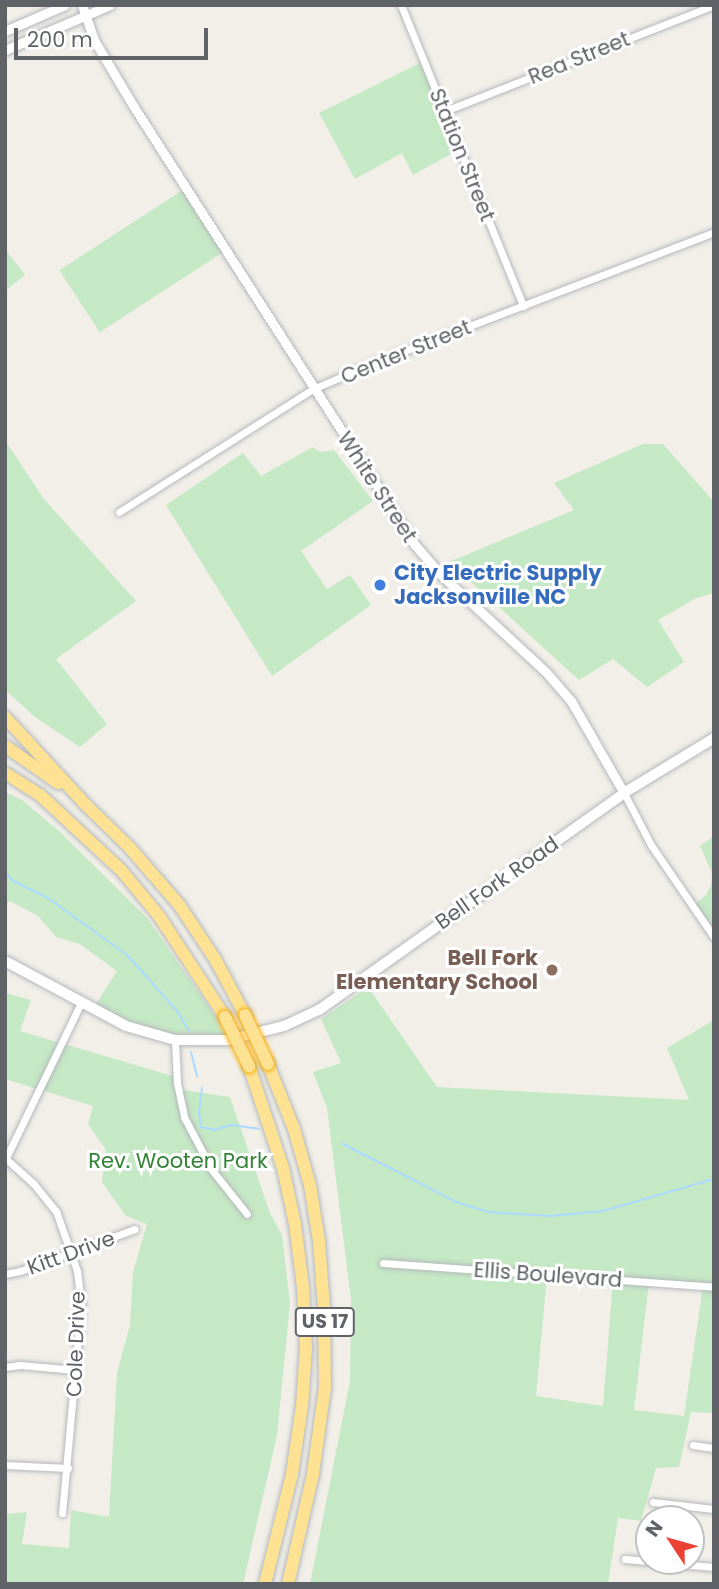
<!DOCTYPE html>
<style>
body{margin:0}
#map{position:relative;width:719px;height:1589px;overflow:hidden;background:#f1efe8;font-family:Poppins,sans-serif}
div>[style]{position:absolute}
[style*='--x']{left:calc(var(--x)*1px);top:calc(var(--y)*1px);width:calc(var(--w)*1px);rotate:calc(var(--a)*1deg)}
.green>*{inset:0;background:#c5e8c5;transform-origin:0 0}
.stream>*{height:2px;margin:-1px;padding:0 1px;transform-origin:1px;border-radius:1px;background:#aadaff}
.roads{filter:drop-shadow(0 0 2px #b5b8bc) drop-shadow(0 0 2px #b5b8bc)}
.minor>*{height:7px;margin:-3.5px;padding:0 3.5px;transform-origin:3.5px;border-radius:3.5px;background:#fff}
.tertiary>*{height:9px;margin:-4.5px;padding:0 4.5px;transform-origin:4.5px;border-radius:4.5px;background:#fff}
.secondary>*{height:10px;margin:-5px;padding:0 5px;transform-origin:5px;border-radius:5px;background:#fff}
.motorway>*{height:12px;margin:-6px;padding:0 6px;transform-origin:6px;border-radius:6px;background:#fde293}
.bridges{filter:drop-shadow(0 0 2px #f9ab00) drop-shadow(0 0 2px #f9ab00)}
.motorway-bridge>*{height:12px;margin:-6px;padding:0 6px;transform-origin:6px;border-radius:6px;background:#fde293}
.dots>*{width:19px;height:19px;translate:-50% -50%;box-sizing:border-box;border:4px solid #fff;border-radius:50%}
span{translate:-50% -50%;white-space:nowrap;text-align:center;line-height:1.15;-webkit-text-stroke:6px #fff;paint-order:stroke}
.shield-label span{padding:2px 5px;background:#fff;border:2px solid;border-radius:5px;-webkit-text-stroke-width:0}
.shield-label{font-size:19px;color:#5f6368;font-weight:700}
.street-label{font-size:21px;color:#5f6368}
.shop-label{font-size:21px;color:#366cbe;font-weight:700}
.left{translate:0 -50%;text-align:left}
.education-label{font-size:21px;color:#785e54;font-weight:700}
.right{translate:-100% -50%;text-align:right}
.park-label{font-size:21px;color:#348238}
.frame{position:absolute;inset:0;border:7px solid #5f6368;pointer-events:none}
.north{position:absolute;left:635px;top:1505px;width:70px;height:70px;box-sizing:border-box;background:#fff;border:2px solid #bfc1c3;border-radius:50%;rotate:306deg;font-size:19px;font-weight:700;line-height:28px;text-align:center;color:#5f6368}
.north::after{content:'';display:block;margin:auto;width:24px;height:32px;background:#ea4335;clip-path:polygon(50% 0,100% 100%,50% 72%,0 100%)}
.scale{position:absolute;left:14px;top:28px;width:194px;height:32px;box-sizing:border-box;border:4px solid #5f6368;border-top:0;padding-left:9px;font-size:21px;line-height:24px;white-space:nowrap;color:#5f6368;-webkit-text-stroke:5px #fff;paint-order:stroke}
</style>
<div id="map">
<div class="green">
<i style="clip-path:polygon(424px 61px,460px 149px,413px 175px,402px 153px,355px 179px,319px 113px)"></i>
<i style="left:186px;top:188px;width:74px;height:151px;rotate:57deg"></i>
<i style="clip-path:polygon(5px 249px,25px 275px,5px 291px)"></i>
<i style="clip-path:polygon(5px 440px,43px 498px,136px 601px,56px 659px,107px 724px,80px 747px,35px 717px,5px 690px)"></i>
<i style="clip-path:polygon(643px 444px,663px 444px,714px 502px,714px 593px,696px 598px,658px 620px,684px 662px,647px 687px,613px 659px,579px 680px,449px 562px,574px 510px,554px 483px)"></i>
<i style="clip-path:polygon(313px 447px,320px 452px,334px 450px,373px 501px,301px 551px,327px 589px,350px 575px,371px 605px,272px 676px,166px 505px,243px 453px,261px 476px)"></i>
<i style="clip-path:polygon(5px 792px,22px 800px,59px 831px,147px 918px,213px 1013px,228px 1040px,175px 1040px,93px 1009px,117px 971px,80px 944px,56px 937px,38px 916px,10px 901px,5px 904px)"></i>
<i style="clip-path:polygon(714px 836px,714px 928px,708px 929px,693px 906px,706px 895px,711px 885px,712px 873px,700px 846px)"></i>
<i style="clip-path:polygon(evenodd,368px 987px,437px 1087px,689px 1100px,667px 1048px,714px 1020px,714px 1413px,691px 1412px,679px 1467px,656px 1468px,641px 1521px,618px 1518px,608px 1584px,310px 1584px,350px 1381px,351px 1299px,327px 1108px,313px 1072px,341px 1063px,321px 1019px,368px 987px,547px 1275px,613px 1280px,603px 1406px,536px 1396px,547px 1275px,368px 987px,649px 1282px,703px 1287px,684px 1416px,634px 1410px,649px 1282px)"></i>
<i style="clip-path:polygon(5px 993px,31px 1000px,20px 1031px,176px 1077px,177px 1089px,230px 1097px,270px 1213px,282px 1235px,290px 1303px,277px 1435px,243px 1584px,5px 1584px,5px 1514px,27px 1512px,22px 1544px,69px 1548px,71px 1510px,109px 1517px,117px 1373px,130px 1325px,133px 1272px,147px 1224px,126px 1216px,102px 1182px,106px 1150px,88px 1124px,93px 1106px,5px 1079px)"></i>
</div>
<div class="stream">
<i style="--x:5;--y:872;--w:12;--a:48"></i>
<i style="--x:13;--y:881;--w:39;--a:26"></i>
<i style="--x:48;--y:898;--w:97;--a:35.8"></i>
<i style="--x:127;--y:955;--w:75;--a:48.2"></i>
<i style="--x:177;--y:1011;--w:23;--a:59"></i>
<i style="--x:191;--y:1052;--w:25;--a:76"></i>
<i style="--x:202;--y:1088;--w:24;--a:97"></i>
<i style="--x:199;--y:1112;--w:15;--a:82"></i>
<i style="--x:201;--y:1127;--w:13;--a:13"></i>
<i style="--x:214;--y:1130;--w:19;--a:-16"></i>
<i style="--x:232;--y:1125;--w:27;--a:8"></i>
<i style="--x:343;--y:1144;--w:130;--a:27"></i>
<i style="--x:459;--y:1203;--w:30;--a:17"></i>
<i style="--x:488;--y:1212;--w:62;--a:3.7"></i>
<i style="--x:550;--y:1216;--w:53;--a:-5.4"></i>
<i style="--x:603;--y:1211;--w:116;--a:-16.1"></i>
</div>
<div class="roads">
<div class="minor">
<i style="--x:401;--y:5;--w:325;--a:67.9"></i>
<i style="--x:445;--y:111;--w:289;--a:-21.5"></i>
<i style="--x:119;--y:512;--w:230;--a:-32.4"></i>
<i style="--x:313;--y:389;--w:65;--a:-23.4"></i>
<i style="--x:373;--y:363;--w:365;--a:-21"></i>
<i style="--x:624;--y:793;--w:59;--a:62.6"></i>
<i style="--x:651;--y:845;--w:112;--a:55.6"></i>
<i style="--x:175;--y:1040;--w:43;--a:87.3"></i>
<i style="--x:177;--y:1083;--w:35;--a:78"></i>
<i style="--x:184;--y:1117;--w:60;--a:62.2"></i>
<i style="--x:212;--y:1170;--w:56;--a:51.5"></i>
<i style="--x:5;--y:1158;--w:38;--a:42"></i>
<i style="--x:33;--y:1183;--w:36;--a:51"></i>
<i style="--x:56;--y:1211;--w:64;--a:70.7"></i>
<i style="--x:77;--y:1271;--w:34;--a:83"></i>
<i style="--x:81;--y:1305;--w:209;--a:95.2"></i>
<i style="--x:5;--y:1160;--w:174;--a:-64.2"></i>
<i style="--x:383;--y:1263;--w:332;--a:4.1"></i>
<i style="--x:5;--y:1274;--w:15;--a:-11"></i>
<i style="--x:20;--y:1271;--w:122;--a:-20.1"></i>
<i style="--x:5;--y:1367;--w:15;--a:-8"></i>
<i style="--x:20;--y:1365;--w:56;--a:5.1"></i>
<i style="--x:693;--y:1445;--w:21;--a:8"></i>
<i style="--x:5;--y:1465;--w:63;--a:2.7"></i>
<i style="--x:653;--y:1502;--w:61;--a:6.5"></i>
<i style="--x:625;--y:1559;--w:89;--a:5.1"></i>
</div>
<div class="tertiary">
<i style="--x:82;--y:5;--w:37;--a:71"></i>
<i style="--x:94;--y:40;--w:78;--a:59.2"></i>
<i style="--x:134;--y:107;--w:520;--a:57.32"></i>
<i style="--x:415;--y:545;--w:37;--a:49"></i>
<i style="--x:439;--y:573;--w:144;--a:42.8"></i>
<i style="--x:545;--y:671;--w:40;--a:49"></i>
<i style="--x:571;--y:701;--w:106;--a:60.1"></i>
<i style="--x:5;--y:31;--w:65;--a:-23.4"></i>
<i style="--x:5;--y:50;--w:114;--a:-23.2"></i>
</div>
<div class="secondary">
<i style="--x:5;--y:961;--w:137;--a:28.2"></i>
<i style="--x:126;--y:1026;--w:51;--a:15.9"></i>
<i style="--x:175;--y:1040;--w:53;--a:0"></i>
<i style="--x:228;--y:1040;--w:58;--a:-14"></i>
<i style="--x:284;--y:1026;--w:38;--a:-25"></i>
<i style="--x:319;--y:1010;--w:374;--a:-35.4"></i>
<i style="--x:624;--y:793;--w:105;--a:-31.4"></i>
</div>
<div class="motorway">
<i style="--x:5;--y:717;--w:120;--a:47.4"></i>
<i style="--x:86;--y:805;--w:62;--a:44.3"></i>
<i style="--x:130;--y:848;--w:77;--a:49.2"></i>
<i style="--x:180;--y:906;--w:64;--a:56.6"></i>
<i style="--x:215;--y:959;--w:64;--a:61.8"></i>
<i style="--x:5;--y:746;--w:65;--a:34.9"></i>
<i style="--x:5;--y:773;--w:41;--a:32.2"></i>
<i style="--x:40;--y:795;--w:110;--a:42.8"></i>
<i style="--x:121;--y:870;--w:60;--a:50.4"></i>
<i style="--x:159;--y:916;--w:121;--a:56.8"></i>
<i style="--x:268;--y:1064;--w:70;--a:68.2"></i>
<i style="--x:294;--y:1129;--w:58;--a:74.1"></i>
<i style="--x:310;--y:1185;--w:57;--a:80.9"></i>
<i style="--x:319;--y:1241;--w:66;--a:85.7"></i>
<i style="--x:324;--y:1307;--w:80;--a:89.3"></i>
<i style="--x:325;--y:1387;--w:88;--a:97.9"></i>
<i style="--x:313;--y:1474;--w:113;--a:102.8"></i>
<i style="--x:249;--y:1066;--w:108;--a:71.6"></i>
<i style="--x:283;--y:1168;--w:57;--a:77.9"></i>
<i style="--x:295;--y:1224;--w:64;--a:82.8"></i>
<i style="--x:303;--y:1287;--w:61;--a:87.2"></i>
<i style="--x:306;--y:1348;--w:58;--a:93.9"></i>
<i style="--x:302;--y:1406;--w:69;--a:98.4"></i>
<i style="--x:292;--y:1474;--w:113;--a:103.8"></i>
</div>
</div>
<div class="bridges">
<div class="motorway-bridge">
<i style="--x:245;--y:1015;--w:54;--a:64.9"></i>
<i style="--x:225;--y:1017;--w:55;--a:63.9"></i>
</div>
</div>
<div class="dots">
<i style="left:380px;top:585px;background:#3f7fe0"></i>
<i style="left:552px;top:970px;background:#8d6e63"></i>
</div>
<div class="shield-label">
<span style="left:325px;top:1322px">US 17</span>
</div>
<div class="street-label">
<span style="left:579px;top:58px;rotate:-22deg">Rea Street</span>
<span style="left:462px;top:155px;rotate:68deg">Station Street</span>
<span style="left:406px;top:352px;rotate:-22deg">Center Street</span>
<span style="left:377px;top:487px;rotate:57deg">White Street</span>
<span style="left:497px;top:883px;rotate:-35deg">Bell Fork Road</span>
<span style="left:71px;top:1253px;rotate:-20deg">Kitt Drive</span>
<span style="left:548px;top:1275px;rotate:4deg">Ellis Boulevard</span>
<span style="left:76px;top:1344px;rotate:-88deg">Cole Drive</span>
</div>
<div class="shop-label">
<span class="left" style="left:394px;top:585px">City Electric Supply<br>Jacksonville NC</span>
</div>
<div class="education-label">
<span class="right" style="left:538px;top:970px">Bell Fork<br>Elementary School</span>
</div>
<div class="park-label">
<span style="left:178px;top:1161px">Rev. Wooten Park</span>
</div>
<div class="frame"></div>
<div class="north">N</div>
<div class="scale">200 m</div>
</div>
